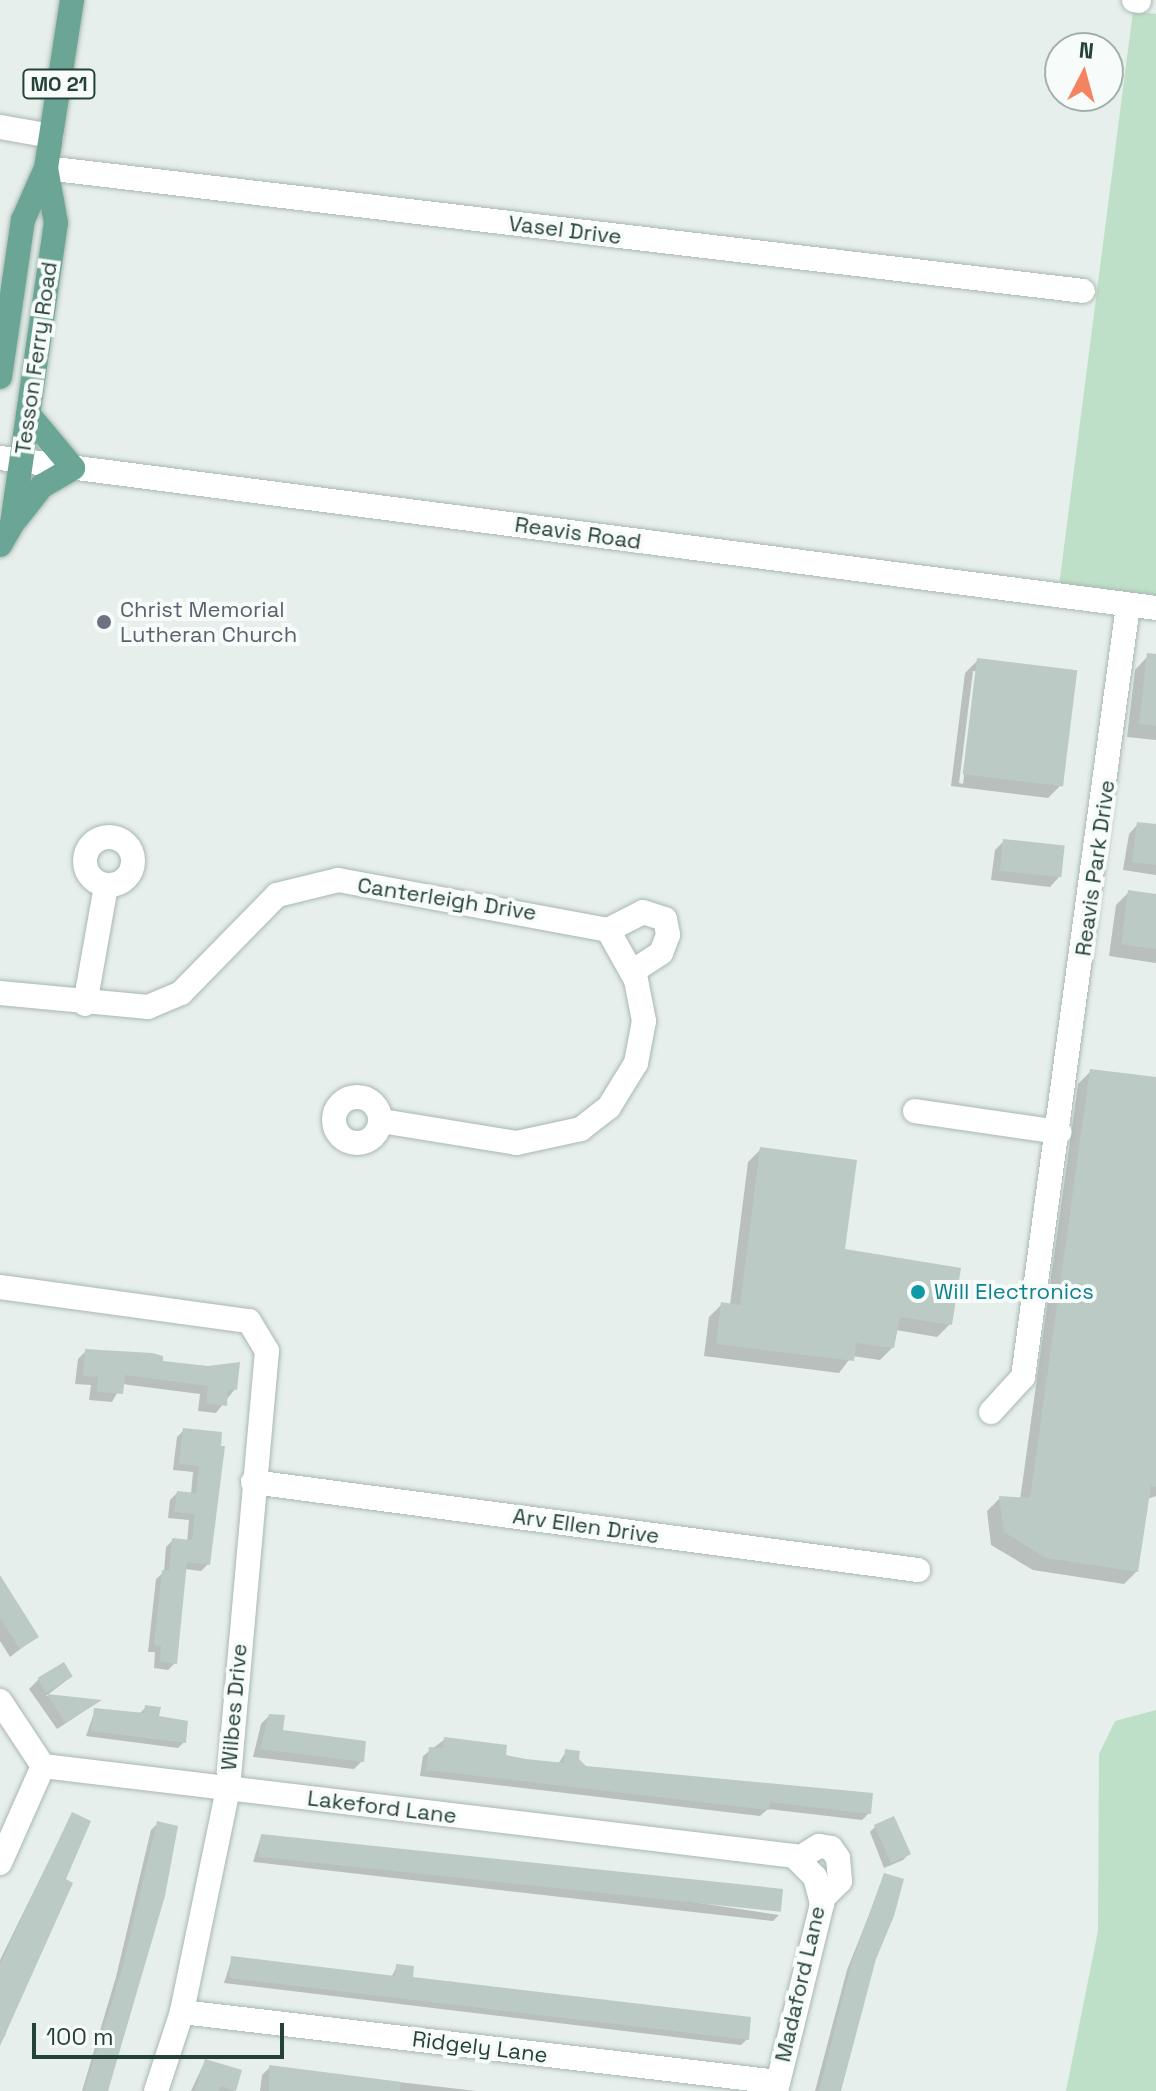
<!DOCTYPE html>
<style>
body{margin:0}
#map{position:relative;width:1156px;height:2091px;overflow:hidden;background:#e6efeb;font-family:"Space Grotesk",sans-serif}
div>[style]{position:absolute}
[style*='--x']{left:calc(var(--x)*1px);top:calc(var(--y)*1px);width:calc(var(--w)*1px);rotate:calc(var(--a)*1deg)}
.green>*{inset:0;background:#bfe0c8}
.shadow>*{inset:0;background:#0003}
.building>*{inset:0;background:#bbcac4;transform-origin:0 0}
.roads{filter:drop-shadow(0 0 2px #a8b8b2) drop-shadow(0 0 2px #a8b8b2)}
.minor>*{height:24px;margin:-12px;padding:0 12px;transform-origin:12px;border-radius:12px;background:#fff}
.minor>.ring{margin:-12px;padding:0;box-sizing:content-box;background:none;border:24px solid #fff;border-radius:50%}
.major>*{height:24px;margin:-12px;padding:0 12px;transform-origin:12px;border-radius:12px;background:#6aa596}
.dots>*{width:22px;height:22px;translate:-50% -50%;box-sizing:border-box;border:4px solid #f7fbf9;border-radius:50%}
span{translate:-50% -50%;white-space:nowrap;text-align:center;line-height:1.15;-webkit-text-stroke:8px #f7fbf9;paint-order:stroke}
.shield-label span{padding:2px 6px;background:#f7fbf9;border:2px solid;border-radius:6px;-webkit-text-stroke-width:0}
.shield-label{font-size:20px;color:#24423a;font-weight:700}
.street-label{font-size:22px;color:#24423a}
.worship-label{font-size:22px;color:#5b616d}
.left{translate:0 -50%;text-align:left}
.culture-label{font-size:22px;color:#0d838f}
.north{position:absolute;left:1044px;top:32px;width:80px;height:80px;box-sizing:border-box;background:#f7fbf9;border:2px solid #a3b1ad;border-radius:50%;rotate:6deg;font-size:22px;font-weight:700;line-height:32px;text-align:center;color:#24423a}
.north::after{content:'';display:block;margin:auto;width:28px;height:36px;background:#f4845f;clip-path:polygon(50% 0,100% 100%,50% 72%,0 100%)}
.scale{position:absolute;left:32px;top:2023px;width:252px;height:36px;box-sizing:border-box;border:4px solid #24423a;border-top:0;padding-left:10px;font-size:24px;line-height:28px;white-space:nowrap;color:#24423a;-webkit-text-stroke:6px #f7fbf9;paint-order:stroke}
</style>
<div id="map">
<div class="green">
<i style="clip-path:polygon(1133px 11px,1156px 14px,1156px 598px,1059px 586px)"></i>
<i style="clip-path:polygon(1156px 1710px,1156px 2091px,1066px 2091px,1098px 1931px,1099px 1754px,1115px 1721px)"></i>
</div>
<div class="shadow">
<i style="clip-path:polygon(1147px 657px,1156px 658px,1156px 740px,1127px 737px,1135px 670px)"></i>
<i style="clip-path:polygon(evenodd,978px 660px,1061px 785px,1048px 798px,951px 786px,965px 673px,978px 660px,973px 671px,977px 671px,963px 784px,959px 783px,973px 671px)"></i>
<i style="clip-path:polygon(1138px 824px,1156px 827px,1156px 875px,1123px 870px,1129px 834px)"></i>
<i style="clip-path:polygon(1004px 841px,1059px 877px,1050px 887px,991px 880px,995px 850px)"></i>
<i style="clip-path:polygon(1129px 892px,1156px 896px,1156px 963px,1109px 956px,1116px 905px)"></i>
<i style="clip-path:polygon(1091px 1071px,1156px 1079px,1156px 1496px,1147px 1499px,1137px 1571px,1124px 1584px,1033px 1570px,991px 1545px,987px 1511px,1000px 1498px,1020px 1500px,1078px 1084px)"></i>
<i style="clip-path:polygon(761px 1149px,843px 1251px,950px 1324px,937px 1337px,896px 1330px,893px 1347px,880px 1360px,852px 1356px,839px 1373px,704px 1356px,709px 1317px,722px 1304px,730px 1305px,748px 1162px)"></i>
<i style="clip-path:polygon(86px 1351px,235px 1389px,216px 1413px,198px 1411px,200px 1394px,122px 1384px,112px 1402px,89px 1400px,91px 1385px,75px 1384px,78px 1359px)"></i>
<i style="clip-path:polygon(184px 1430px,220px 1434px,208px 1564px,201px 1571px,185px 1569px,175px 1663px,168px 1670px,154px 1668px,155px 1652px,148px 1652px,156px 1579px,164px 1572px,166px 1547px,173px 1540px,187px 1542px,189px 1520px,168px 1518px,170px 1500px,177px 1493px,191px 1494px,193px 1472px,173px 1470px,177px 1437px)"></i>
<i style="clip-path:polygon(0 1579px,36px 1637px,10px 1657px,0 1641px)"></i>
<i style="clip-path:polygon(71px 1677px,46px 1696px,98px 1702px,57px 1729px,29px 1689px,38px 1680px)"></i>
<i style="clip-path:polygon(146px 1707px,184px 1742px,178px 1748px,86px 1736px,95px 1710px,139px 1714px)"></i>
<i style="clip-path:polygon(269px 1716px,281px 1731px,362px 1761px,354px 1769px,253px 1757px,261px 1724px)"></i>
<i style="clip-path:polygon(445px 1739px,504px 1757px,558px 1764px,566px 1752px,586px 1768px,869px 1813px,862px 1820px,768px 1809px,760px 1816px,420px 1776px,423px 1756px)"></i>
<i style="clip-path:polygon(72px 1814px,5px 2036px,0 2041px,0 1960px)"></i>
<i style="clip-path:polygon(157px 1824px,108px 2091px,82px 2091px,116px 1977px,151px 1830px)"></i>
<i style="clip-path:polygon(876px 1826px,909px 1854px,903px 1860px,884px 1868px,870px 1832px)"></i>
<i style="clip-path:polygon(261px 1836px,779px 1915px,773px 1921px,253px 1862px)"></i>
<i style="clip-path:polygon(885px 1875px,840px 2091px,815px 2091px,847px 1970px)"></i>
<i style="clip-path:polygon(232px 1958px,391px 1978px,397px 1966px,411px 1979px,747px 2039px,741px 2045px,224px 1983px)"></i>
<i style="clip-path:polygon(205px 2061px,235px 2090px,233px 2091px,191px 2091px)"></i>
<i style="clip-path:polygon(270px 2067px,476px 2091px,260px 2091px,262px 2075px)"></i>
</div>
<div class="building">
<i style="clip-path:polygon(1147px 653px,1156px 654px,1156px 726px,1139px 724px)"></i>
<i style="left:977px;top:658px;width:101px;height:117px;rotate:7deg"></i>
<i style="clip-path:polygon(1137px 822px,1156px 824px,1156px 865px,1132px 862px)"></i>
<i style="left:1003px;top:839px;width:62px;height:32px;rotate:6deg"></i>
<i style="clip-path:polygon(1128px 890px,1156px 894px,1156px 949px,1121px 944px)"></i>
<i style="clip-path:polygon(1090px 1069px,1156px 1077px,1156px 1487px,1151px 1486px,1138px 1572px,1046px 1558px,1004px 1532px,999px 1496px,1030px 1498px)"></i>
<i style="clip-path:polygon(760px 1147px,857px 1160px,845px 1249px,961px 1268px,952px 1325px,900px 1317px,894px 1348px,856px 1343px,854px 1361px,716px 1344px,721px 1302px,740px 1305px)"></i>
<i style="clip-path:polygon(85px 1349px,152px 1353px,163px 1356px,163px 1361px,208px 1366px,240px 1362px,237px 1390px,228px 1389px,227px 1406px,206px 1403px,208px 1386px,125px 1375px,123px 1394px,97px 1392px,98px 1377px,83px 1376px)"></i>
<i style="clip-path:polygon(183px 1428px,222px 1432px,221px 1446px,225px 1446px,210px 1565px,187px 1562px,177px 1664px,160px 1662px,161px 1646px,154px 1645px,162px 1570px,169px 1571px,172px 1538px,192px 1540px,195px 1514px,174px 1512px,177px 1491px,196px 1493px,199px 1466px,179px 1464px)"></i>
<i style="clip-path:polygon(0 1575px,39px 1637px,20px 1649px,0 1618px)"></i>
<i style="left:64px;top:1662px;width:17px;height:31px;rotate:59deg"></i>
<i style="clip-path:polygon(47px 1694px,102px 1700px,65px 1723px)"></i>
<i style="clip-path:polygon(145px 1705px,161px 1707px,159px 1716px,188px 1721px,186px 1743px,91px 1731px,94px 1708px,144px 1713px)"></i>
<i style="clip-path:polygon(269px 1714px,285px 1715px,283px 1730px,366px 1741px,364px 1762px,260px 1749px)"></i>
<i style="clip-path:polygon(444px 1737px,507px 1745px,506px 1755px,526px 1759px,564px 1763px,565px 1749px,580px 1751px,579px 1759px,586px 1766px,873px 1793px,871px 1814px,770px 1802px,769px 1810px,426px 1770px,429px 1747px,443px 1748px)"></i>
<i style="clip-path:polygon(72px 1812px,91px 1821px,66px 1879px,73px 1883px,0 2046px,0 1964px)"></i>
<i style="left:894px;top:1816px;width:42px;height:22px;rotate:66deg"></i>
<i style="clip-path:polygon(157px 1821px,178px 1826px,165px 1896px,108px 2091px,84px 2091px,122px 1969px)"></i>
<i style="left:261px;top:1834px;width:525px;height:23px;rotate:6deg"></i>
<i style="clip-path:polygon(884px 1873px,904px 1879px,894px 1916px,876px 1959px,841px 2091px,819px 2091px,852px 1962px)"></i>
<i style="clip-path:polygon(231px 1956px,395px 1976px,396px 1964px,414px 1966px,413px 1977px,751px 2017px,749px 2040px,229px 1978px)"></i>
<i style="clip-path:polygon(205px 2059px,242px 2070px,236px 2091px,221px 2086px,219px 2091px,195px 2091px)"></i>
<i style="clip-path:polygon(269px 2065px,401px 2082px,400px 2091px,269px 2091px)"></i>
</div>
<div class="roads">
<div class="minor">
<i style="--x:1134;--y:0;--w:5;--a:11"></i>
<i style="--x:0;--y:127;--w:52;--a:10"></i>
<i style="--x:46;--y:168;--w:1044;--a:6.76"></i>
<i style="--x:0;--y:458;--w:1166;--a:7.39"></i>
<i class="ring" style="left:85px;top:837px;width:24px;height:24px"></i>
<i style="--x:608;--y:930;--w:39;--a:-27"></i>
<i style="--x:643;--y:912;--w:23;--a:18"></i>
<i style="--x:665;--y:919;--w:16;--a:79"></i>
<i style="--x:668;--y:935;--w:19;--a:111"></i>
<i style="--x:661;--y:953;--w:35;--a:147"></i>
<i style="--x:0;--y:993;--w:149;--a:5.4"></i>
<i style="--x:148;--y:1007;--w:36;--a:-23"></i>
<i style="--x:181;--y:993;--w:137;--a:-45.6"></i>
<i style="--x:277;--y:895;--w:63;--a:-13.8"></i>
<i style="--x:338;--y:880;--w:275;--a:10.5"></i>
<i style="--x:608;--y:930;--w:57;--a:60.8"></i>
<i style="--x:636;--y:980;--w:42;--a:79"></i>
<i style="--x:644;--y:1021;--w:43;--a:100.8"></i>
<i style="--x:636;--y:1063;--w:52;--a:121.5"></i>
<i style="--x:609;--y:1107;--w:36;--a:142"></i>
<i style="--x:581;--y:1129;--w:66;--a:167.7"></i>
<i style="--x:517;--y:1143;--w:138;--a:-170.8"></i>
<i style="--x:85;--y:1004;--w:120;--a:-79.9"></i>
<i class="ring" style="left:334px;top:1097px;width:22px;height:22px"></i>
<i style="--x:915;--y:1111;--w:146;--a:8.3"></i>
<i style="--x:0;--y:1287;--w:251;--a:7.8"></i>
<i style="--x:249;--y:1321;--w:35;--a:59"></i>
<i style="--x:267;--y:1351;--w:440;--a:95.1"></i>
<i style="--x:228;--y:1789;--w:228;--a:101.7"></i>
<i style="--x:182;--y:2012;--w:83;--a:108.2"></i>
<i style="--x:991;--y:1412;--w:47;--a:-47.6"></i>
<i style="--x:1023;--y:1377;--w:779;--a:-82.25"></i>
<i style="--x:253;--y:1482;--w:671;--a:7.54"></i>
<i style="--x:0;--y:1701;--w:78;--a:56.5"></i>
<i style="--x:43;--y:1766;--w:756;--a:6.83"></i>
<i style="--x:794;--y:1856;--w:30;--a:45"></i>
<i style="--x:815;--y:1877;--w:28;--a:75"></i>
<i style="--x:822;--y:1904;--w:193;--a:103.8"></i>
<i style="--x:798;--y:1859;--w:25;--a:-32"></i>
<i style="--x:819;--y:1846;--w:12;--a:9"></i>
<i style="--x:831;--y:1848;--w:12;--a:55"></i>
<i style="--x:838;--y:1858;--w:23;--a:85"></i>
<i style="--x:840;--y:1881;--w:27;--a:135"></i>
<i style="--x:0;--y:1863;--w:106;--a:-66.1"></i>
<i style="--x:182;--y:2012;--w:600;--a:6.7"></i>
</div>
<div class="major">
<i style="--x:0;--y:377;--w:159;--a:-81.7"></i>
<i style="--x:23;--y:220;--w:57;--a:-66.1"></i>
<i style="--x:46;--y:168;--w:170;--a:-81.2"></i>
<i style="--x:16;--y:519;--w:42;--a:-51.8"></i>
<i style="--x:42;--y:486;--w:36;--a:-30"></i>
<i style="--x:73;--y:468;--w:70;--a:-129.8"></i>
<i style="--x:0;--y:545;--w:24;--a:-60"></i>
<i style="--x:12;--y:524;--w:304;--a:-81.7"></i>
<i style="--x:56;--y:223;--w:56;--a:-100.3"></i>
</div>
</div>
<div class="dots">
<i style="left:104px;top:622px;background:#6b7280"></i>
<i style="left:918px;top:1292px;background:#0f9aa8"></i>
</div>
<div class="shield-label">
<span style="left:59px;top:84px">MO 21</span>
</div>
<div class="street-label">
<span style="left:565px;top:230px;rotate:7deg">Vasel Drive</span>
<span style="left:36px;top:358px;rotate:-82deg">Tesson Ferry Road</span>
<span style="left:578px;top:533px;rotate:8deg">Reavis Road</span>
<span style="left:1095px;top:868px;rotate:-82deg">Reavis Park Drive</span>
<span style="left:447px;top:899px;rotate:9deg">Canterleigh Drive</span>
<span style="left:586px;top:1526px;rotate:8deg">Arv Ellen Drive</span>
<span style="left:234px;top:1707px;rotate:-85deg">Wilbes Drive</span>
<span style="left:382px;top:1807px;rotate:7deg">Lakeford Lane</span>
<span style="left:800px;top:1984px;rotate:-77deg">Madaford Lane</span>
<span style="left:480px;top:2047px;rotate:7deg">Ridgely Lane</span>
</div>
<div class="worship-label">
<span class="left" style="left:120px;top:622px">Christ Memorial<br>Lutheran Church</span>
</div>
<div class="culture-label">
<span class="left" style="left:934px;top:1292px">Will Electronics</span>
</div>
<div class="north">N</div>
<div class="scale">100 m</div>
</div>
